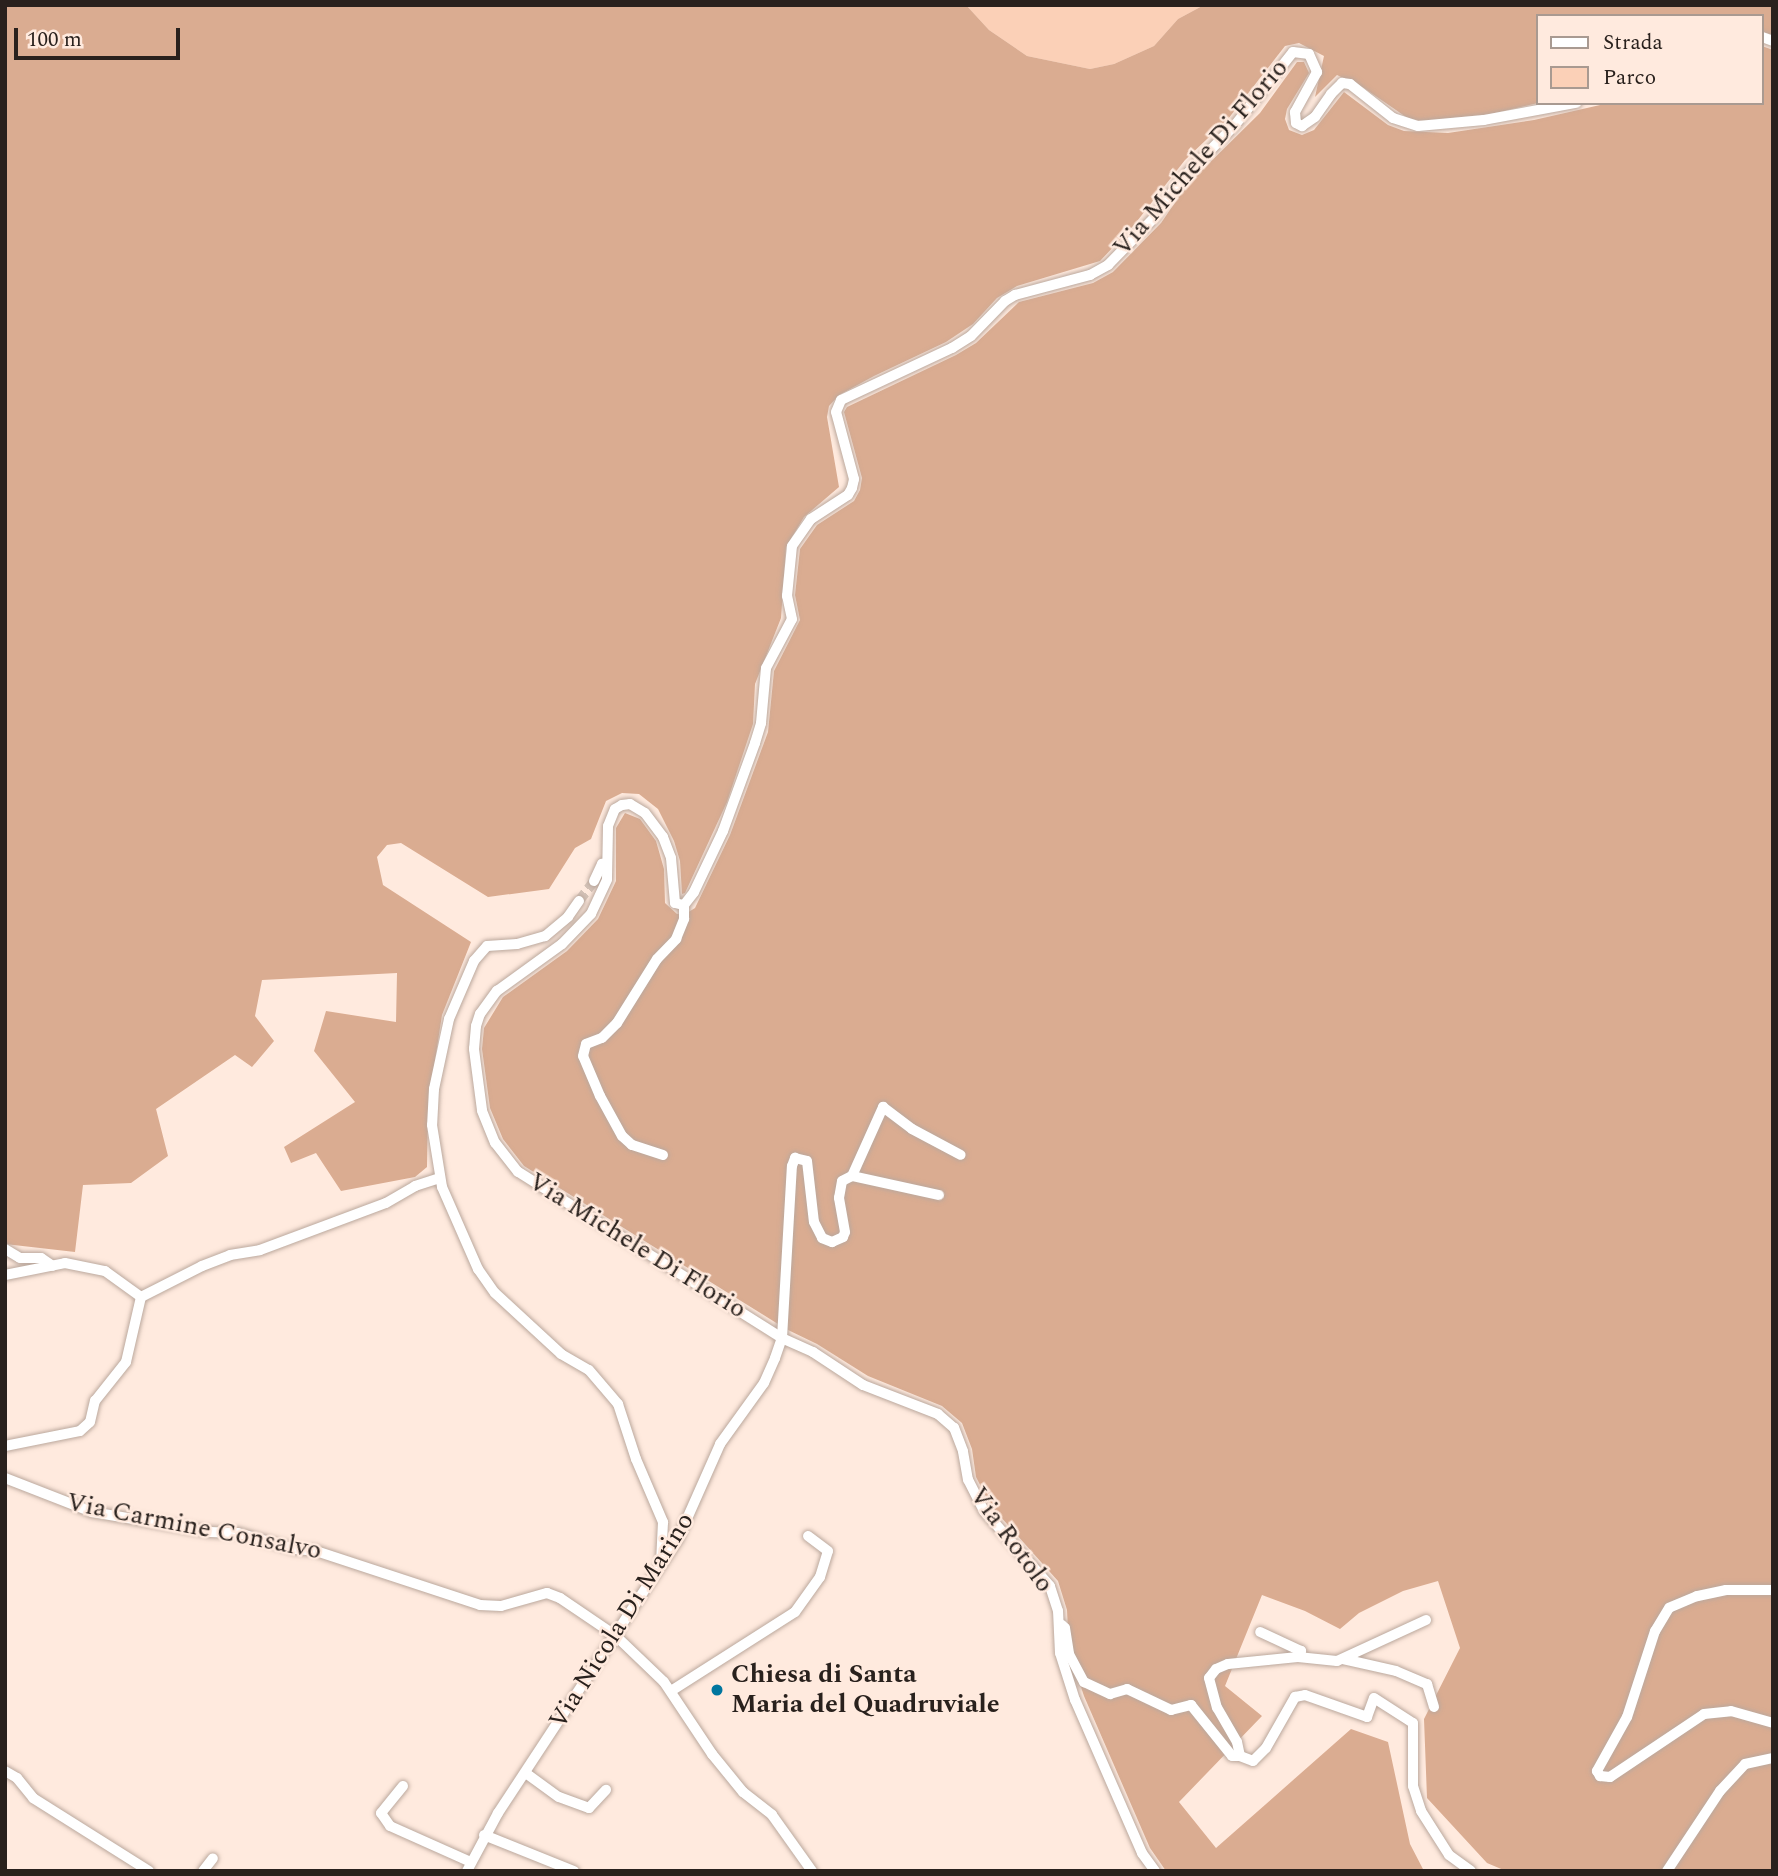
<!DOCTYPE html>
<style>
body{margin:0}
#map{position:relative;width:1778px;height:1876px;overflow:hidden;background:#ffeade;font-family:Spectral,serif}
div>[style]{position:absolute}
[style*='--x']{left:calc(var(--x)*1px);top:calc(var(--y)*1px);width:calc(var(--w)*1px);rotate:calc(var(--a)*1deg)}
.green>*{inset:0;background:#fbd0b7}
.forest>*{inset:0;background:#daac91}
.minor-tunnel>*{height:10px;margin-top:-5px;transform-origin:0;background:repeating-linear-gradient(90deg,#d4c2b7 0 10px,transparent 0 15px)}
.roads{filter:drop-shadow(0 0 2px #bba89d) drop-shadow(0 0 2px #bba89d)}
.minor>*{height:10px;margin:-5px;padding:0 5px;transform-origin:5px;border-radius:5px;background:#fff}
.dots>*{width:19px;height:19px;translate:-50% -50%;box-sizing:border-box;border:4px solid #ffeade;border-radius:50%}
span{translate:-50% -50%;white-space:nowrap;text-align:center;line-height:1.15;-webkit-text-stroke:5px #ffeade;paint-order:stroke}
.street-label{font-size:26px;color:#29211d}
.poi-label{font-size:26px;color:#29211d;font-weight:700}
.left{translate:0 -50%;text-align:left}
.frame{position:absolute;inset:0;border:7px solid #29211d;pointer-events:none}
.legend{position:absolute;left:1536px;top:14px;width:228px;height:91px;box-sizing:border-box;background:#ffeade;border:2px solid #a99a91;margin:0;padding:9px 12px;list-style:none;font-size:21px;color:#29211d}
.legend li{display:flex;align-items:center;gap:14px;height:35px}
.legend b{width:35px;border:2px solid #a99a91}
.scale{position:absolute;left:14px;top:28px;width:166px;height:32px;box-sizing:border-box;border:4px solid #29211d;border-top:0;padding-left:9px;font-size:21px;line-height:24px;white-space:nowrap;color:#29211d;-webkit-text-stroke:5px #ffeade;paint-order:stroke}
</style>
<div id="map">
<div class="green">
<i style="clip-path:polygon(966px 5px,1204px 5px,1178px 19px,1154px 46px,1114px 64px,1090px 69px,1027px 56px,989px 30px)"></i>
</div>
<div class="forest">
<i style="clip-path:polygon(5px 5px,966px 5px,989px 30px,1027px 56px,1090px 69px,1114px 64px,1154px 46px,1178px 19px,1204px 5px,1773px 5px,1773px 35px,1762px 32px,1762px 16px,1538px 16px,1538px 103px,1491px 114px,1425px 121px,1409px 119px,1364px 88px,1337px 75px,1315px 97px,1324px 56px,1299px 43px,1285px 46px,1228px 119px,1185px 160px,1134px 225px,1100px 261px,1017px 286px,997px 298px,973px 324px,946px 342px,874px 376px,839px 395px,829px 406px,827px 417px,839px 487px,804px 517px,786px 547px,781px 618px,755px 684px,753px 724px,727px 802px,685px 893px,682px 894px,680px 861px,674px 841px,658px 809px,639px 794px,622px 793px,606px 801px,591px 839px,575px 848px,549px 889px,488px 897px,401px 843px,387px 845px,377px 857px,383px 885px,471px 942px,442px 1015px,428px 1106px,427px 1167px,415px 1177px,341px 1191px,316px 1153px,291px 1163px,284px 1147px,355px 1102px,314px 1051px,326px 1011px,396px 1022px,397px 973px,262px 980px,255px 1016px,274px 1041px,252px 1067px,235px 1055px,156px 1109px,168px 1156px,131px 1183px,83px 1185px,75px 1252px,5px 1244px)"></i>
<i style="clip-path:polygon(1762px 46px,1773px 50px,1773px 1871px,1506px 1871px,1487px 1863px,1427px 1798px,1424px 1719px,1460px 1648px,1438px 1581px,1403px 1591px,1359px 1613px,1340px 1629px,1305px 1611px,1262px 1595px,1225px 1686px,1262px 1716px,1179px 1802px,1216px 1848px,1351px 1729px,1388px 1742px,1410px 1844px,1424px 1871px,1166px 1871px,1150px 1848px,1084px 1696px,1069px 1651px,1067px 1610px,1058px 1581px,991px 1506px,976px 1477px,972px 1449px,962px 1423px,942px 1406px,868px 1376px,817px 1344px,786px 1329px,524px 1166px,503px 1139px,490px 1108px,482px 1049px,484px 1028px,503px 997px,567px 951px,598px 919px,616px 881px,616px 828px,625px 813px,640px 819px,656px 841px,664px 869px,665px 903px,677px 914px,687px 913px,695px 908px,730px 835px,768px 732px,774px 671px,800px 620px,795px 595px,800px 549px,817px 525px,854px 501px,860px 490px,862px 478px,844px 412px,847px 407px,956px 355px,976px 343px,1019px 302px,1093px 283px,1113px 272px,1161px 223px,1187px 185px,1260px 113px,1297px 62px,1304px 62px,1309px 73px,1287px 109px,1285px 119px,1289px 130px,1302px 135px,1314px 130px,1344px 92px,1388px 125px,1404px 131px,1448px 133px,1534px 120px,1609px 103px,1762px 103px)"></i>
</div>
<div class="minor-tunnel">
<i style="--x:579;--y:901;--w:25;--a:-53"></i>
</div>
<div class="roads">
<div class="minor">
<i style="--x:1762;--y:37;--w:12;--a:20"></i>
<i style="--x:594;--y:881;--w:19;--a:-65"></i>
<i style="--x:602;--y:864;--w:5;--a:-11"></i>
<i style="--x:579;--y:901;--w:19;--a:125"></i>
<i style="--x:568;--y:917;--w:30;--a:140"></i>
<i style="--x:545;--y:936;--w:29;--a:164"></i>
<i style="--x:517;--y:944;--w:30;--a:176"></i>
<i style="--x:487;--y:946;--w:20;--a:131"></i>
<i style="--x:474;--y:961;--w:63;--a:113.3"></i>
<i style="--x:449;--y:1019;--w:72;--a:102.1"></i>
<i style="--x:434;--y:1089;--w:36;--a:93"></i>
<i style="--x:432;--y:1125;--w:63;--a:80.8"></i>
<i style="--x:442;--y:1187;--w:90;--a:66.3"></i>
<i style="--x:478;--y:1269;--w:29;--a:55"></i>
<i style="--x:495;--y:1293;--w:90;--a:42.7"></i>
<i style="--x:561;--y:1354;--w:32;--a:30"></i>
<i style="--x:589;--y:1370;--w:45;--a:49.5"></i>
<i style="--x:618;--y:1404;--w:58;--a:71.9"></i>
<i style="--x:636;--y:1459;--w:69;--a:66.8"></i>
<i style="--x:663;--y:1522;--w:41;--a:92.8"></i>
<i style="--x:663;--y:1155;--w:33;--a:-162"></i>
<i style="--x:632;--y:1145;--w:13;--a:-138"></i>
<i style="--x:622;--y:1136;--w:46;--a:-118.8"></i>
<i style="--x:600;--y:1096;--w:43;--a:-113"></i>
<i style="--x:583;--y:1056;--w:12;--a:-76"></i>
<i style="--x:586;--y:1044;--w:17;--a:-21"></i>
<i style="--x:602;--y:1038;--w:21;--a:-45"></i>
<i style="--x:617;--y:1023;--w:75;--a:-58"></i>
<i style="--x:657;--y:959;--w:28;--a:-46"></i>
<i style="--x:676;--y:939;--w:22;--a:-68"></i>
<i style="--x:684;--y:919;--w:14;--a:-90"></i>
<i style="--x:852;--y:1176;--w:89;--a:12.3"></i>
<i style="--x:5;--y:1249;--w:17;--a:31"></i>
<i style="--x:20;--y:1258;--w:21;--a:0"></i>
<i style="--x:41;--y:1258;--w:14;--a:34"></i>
<i style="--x:5;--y:1275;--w:61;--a:-11.3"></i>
<i style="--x:65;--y:1263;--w:41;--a:11.3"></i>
<i style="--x:105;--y:1271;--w:44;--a:35.8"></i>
<i style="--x:141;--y:1297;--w:68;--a:-26.9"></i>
<i style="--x:202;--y:1266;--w:30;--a:-21"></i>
<i style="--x:230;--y:1255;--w:30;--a:-9"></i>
<i style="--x:260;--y:1250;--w:134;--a:-20.5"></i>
<i style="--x:386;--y:1203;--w:34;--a:-30"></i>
<i style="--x:415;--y:1186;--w:26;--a:-18"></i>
<i style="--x:5;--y:1446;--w:76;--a:-11.3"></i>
<i style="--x:80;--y:1431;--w:13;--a:-42"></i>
<i style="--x:90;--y:1422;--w:22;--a:-77"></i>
<i style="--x:95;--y:1401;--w:50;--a:-51.5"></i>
<i style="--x:126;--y:1362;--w:67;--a:-77"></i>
<i style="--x:5;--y:1478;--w:93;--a:21.3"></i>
<i style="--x:92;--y:1512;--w:120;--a:9.6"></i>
<i style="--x:210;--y:1532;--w:28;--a:2"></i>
<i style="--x:238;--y:1533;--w:59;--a:15.7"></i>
<i style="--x:295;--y:1549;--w:21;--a:5"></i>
<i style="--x:316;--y:1551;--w:173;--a:18.2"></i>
<i style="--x:480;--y:1605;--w:21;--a:3"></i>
<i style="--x:501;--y:1606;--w:48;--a:-15.8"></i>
<i style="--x:547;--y:1593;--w:14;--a:21"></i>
<i style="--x:560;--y:1598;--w:68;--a:34.2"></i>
<i style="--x:616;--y:1636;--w:66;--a:43.8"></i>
<i style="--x:664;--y:1682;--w:87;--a:56.3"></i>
<i style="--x:712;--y:1754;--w:49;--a:50.8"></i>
<i style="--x:743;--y:1792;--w:37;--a:38"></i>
<i style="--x:772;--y:1815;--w:69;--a:54.5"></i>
<i style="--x:1773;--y:1590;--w:47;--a:180"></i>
<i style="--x:1726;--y:1590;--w:30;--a:168"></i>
<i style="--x:1697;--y:1596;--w:30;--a:157"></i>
<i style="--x:1669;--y:1608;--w:27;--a:121"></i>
<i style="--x:1655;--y:1631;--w:90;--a:108"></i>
<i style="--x:1627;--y:1717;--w:62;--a:119.1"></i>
<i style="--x:1597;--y:1771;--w:6;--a:59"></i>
<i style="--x:1600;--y:1776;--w:10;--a:6"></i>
<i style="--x:1610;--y:1777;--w:113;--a:-33.8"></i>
<i style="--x:1704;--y:1714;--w:27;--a:-6"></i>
<i style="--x:1731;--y:1711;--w:44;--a:15.9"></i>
<i style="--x:1062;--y:1625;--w:4;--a:45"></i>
<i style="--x:1065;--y:1628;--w:26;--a:81"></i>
<i style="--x:1069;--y:1654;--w:32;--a:62"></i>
<i style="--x:1084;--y:1682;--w:29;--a:25"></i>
<i style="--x:1110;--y:1694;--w:18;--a:-16"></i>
<i style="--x:1127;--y:1689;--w:49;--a:25.5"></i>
<i style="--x:1171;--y:1710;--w:21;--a:-14"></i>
<i style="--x:1191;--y:1705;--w:65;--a:51.2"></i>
<i style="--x:1232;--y:1756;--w:8;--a:0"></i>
<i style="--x:1240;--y:1756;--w:14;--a:-102"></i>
<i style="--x:1237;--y:1742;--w:39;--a:-120"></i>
<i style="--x:1217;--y:1708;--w:31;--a:-105"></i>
<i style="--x:1209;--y:1678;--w:11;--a:-52"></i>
<i style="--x:1216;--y:1669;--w:13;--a:-23"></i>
<i style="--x:1228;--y:1664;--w:70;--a:-5.7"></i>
<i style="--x:1298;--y:1657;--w:7;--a:-63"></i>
<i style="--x:1301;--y:1651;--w:45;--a:-155.1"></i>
<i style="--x:1298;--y:1657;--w:39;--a:6"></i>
<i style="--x:1337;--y:1661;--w:98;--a:-24.7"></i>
<i style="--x:1343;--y:1659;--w:54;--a:12.8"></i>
<i style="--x:1396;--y:1671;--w:34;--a:23"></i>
<i style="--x:1427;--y:1684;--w:24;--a:73"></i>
<i style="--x:671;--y:1691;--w:147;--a:-32.5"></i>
<i style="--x:795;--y:1612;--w:43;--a:-54.5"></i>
<i style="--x:820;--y:1577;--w:27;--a:-73"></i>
<i style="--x:828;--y:1551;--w:25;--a:-143"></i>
<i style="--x:1240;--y:1756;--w:14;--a:21"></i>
<i style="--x:1253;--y:1761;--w:18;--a:-45"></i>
<i style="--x:1266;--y:1748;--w:59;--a:-60.4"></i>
<i style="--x:1295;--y:1697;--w:10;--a:-11"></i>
<i style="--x:1305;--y:1695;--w:66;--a:19.5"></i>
<i style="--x:1367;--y:1717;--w:20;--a:-70"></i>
<i style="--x:1374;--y:1698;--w:46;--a:32.7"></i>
<i style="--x:1413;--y:1723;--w:63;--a:90"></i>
<i style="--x:1413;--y:1786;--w:26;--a:72"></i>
<i style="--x:1421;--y:1811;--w:52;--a:57.5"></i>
<i style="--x:1449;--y:1855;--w:27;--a:36"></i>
<i style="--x:5;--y:1771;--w:14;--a:30"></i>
<i style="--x:17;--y:1778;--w:26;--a:51"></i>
<i style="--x:33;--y:1798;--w:137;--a:32.2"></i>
<i style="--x:527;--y:1774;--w:39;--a:36"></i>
<i style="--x:559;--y:1797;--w:32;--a:20"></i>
<i style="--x:589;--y:1808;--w:25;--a:-47"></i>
<i style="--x:403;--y:1786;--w:35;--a:129"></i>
<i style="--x:381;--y:1813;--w:16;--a:55"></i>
<i style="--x:390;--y:1826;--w:89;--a:24"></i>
<i style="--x:484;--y:1835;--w:97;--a:21.8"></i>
<i style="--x:203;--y:1871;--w:16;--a:-52"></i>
<i style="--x:467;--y:1871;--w:66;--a:-61.9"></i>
<i style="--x:498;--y:1813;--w:328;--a:-56.7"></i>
<i style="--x:678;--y:1539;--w:104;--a:-66.1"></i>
<i style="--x:720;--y:1444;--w:75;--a:-54.2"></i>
<i style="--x:764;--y:1383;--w:27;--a:-66"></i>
<i style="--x:775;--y:1358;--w:21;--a:-71"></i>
<i style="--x:782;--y:1338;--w:172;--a:-86.7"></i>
<i style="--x:792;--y:1166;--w:9;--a:-69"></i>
<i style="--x:795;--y:1158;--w:12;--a:14"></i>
<i style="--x:807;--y:1161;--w:61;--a:83.5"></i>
<i style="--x:814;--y:1222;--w:18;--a:63"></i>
<i style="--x:822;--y:1238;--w:11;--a:22"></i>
<i style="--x:832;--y:1242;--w:12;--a:-24"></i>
<i style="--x:843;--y:1237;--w:5;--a:-68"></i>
<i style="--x:845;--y:1232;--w:35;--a:-100"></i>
<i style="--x:839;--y:1198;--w:17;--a:-80"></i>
<i style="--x:842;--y:1181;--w:11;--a:-27"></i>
<i style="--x:852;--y:1176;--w:76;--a:-65.8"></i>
<i style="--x:883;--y:1107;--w:36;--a:37"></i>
<i style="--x:912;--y:1129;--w:55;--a:28"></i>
<i style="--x:1155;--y:1871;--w:22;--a:-126"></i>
<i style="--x:1142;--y:1853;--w:167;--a:-113.6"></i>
<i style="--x:1075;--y:1700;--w:49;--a:-107.7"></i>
<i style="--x:1060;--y:1653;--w:42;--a:-92.7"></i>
<i style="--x:1058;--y:1611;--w:26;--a:-108"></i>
<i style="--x:1050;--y:1586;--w:100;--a:-131.3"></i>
<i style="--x:984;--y:1511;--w:35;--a:-117"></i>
<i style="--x:968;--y:1480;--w:29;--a:-100"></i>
<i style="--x:963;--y:1451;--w:25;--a:-111"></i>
<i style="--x:954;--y:1428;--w:21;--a:-139"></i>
<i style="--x:938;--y:1414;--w:80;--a:-158.9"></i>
<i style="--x:863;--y:1385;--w:60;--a:-146.6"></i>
<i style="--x:813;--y:1352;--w:34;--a:-156"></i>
<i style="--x:782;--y:1338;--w:312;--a:-147.8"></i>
<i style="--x:518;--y:1172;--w:37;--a:-128"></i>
<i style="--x:495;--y:1143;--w:35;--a:-112"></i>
<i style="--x:482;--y:1110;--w:62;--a:-97.5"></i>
<i style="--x:474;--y:1049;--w:23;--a:-85"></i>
<i style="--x:476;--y:1026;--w:13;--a:-72"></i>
<i style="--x:480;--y:1014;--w:29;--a:-54"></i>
<i style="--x:497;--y:991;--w:80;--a:-35.9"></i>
<i style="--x:562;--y:944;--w:42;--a:-46"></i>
<i style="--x:591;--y:914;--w:38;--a:-65"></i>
<i style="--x:607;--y:879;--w:53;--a:-88.9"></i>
<i style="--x:608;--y:826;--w:18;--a:-68"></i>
<i style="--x:615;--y:809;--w:8;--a:-30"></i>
<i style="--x:622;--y:805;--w:8;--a:-7"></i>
<i style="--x:630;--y:804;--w:17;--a:31"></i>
<i style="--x:645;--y:813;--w:30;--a:53"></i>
<i style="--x:663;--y:837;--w:22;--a:69"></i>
<i style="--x:671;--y:858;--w:45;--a:84.9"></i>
<i style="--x:675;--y:903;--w:9;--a:13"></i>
<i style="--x:684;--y:905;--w:16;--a:-52"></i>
<i style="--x:694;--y:892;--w:68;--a:-64.6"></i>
<i style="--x:723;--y:831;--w:94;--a:-70"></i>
<i style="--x:755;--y:743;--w:21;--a:-73"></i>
<i style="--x:761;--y:723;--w:55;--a:-84.8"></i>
<i style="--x:766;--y:668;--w:55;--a:-62"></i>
<i style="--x:792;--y:619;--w:24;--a:-102"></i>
<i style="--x:787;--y:596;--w:50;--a:-84.3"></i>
<i style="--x:792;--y:546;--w:33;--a:-55"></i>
<i style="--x:811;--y:519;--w:44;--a:-33"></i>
<i style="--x:848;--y:495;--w:8;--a:-60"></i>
<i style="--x:852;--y:488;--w:9;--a:-77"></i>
<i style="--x:854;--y:479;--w:69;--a:-105"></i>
<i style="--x:836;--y:412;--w:13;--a:-67"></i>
<i style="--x:841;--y:400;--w:123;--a:-25.1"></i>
<i style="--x:952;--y:348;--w:22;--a:-32"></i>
<i style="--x:971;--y:336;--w:49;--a:-45.8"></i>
<i style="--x:1005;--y:301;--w:12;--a:-31"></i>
<i style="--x:1015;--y:295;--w:78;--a:-14.9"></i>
<i style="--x:1090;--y:275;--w:21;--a:-29"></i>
<i style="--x:1108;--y:265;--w:66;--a:-45.6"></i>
<i style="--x:1154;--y:218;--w:47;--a:-54.6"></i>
<i style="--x:1181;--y:180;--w:77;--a:-45.5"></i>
<i style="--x:1235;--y:125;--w:93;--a:-51.5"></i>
<i style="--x:1293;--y:52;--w:16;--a:7"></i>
<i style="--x:1309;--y:54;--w:20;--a:66"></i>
<i style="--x:1317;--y:72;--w:46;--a:118.8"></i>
<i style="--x:1295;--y:112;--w:11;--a:85"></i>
<i style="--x:1296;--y:123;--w:7;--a:27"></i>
<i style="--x:1302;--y:126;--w:16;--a:-35"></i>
<i style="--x:1315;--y:117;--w:28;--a:-55"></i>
<i style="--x:1331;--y:94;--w:16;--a:-45"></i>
<i style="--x:1342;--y:83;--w:8;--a:7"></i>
<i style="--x:1350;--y:84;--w:55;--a:38.3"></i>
<i style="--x:1393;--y:118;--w:26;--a:18"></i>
<i style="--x:1418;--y:126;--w:66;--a:-5.2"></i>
<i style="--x:1484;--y:120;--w:94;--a:-10.5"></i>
<i style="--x:1667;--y:1871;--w:96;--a:-56.5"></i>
<i style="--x:1720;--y:1791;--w:37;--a:-47"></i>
<i style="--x:1745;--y:1764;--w:29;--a:-12"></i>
</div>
</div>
<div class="dots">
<i style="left:717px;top:1690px;background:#00769f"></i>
</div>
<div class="street-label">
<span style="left:1201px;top:158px;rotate:-49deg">Via Michele Di Florio</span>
<span style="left:637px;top:1246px;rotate:32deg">Via Michele Di Florio</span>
<span style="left:194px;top:1527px;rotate:11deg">Via Carmine Consalvo</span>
<span style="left:1011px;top:1540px;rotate:54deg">Via Rotolo</span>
<span style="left:622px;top:1621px;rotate:-58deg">Via Nicola Di Marino</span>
</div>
<div class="poi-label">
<span class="left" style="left:731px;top:1690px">Chiesa di Santa<br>Maria del Quadruviale</span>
</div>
<div class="frame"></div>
<ul class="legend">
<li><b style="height:9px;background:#fff"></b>Strada</li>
<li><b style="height:19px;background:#fbd0b7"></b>Parco</li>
</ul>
<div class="scale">100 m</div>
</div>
